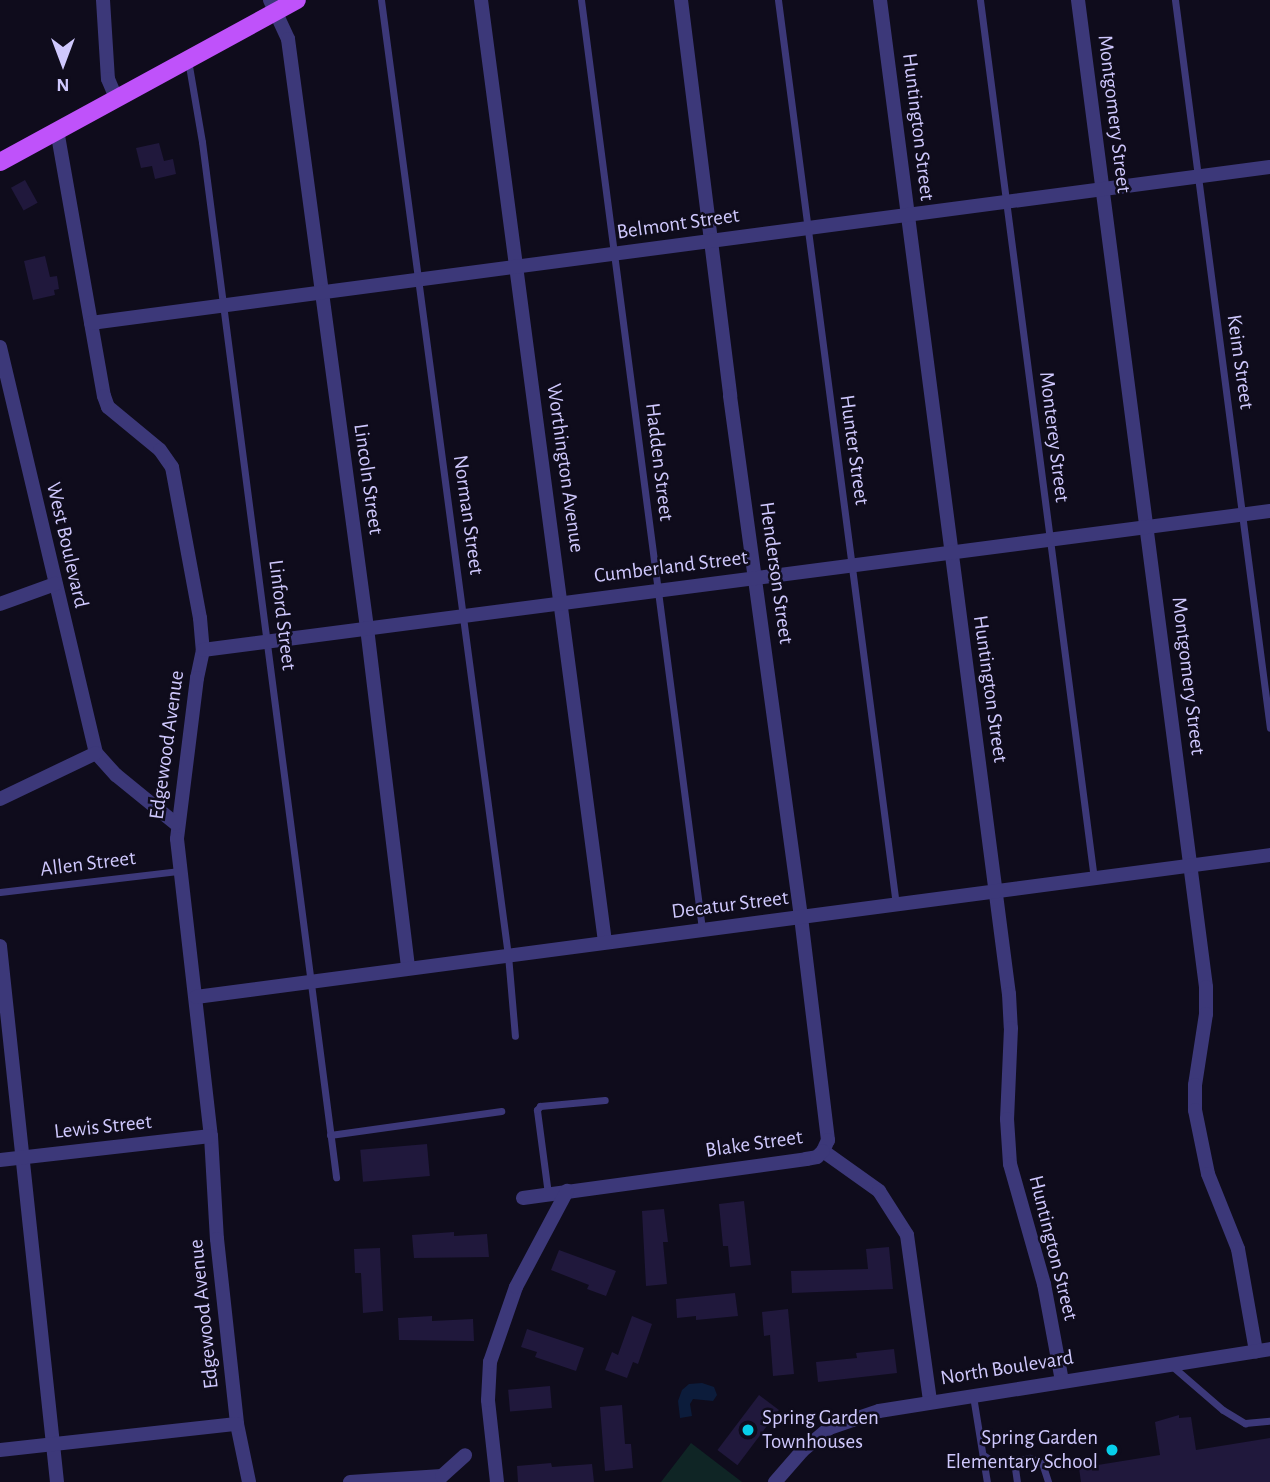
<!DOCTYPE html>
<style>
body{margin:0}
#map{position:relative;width:1270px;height:1482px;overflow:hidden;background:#0f0c1c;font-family:"Alegreya Sans",sans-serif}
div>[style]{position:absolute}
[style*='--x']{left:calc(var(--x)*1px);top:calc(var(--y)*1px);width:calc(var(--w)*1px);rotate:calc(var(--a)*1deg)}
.green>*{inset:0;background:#0f2525}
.water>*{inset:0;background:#0c1c3b}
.building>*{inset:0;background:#20183c;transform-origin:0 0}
.lane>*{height:7px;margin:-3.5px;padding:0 3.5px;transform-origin:3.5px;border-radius:3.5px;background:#3c3879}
.street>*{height:14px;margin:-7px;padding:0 7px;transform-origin:7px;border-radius:7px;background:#3c3879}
.primary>*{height:18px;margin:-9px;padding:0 9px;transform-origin:9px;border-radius:9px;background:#bf52fa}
.dots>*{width:19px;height:19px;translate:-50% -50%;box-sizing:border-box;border:4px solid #0f0c1c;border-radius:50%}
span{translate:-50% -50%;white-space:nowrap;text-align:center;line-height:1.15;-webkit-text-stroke:5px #0f0c1c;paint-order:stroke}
.street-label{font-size:21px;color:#cfc8fd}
.poi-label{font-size:21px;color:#cfc8fd}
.left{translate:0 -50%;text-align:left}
.right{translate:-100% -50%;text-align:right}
.north{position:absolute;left:28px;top:28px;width:70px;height:70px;-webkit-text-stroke:5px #0f0c1c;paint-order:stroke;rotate:180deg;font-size:19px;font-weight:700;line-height:28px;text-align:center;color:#cfc8fd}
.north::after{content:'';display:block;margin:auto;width:24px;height:32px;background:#cfc8fd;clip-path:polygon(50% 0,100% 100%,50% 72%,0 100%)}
</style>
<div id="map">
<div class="green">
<i style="clip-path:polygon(691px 1443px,721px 1466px,742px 1482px,661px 1482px)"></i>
</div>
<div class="water">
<i style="clip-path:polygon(702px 1383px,714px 1387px,717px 1395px,713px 1401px,693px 1399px,690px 1404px,692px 1416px,680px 1418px,678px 1401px,682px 1390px,689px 1384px)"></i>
</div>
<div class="building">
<i style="clip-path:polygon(159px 143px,164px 161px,173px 159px,176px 174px,155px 179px,152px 166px,141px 168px,136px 148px)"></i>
<i style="left:25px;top:180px;width:26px;height:16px;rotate:61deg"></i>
<i style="clip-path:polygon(45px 256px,50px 277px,57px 276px,59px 289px,54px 290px,55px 295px,33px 300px,24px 261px)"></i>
<i style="left:427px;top:1144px;width:32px;height:67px;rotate:85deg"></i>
<i style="clip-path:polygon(744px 1201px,751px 1265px,730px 1267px,728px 1246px,723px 1246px,719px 1204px)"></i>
<i style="clip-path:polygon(664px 1209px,668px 1242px,663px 1242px,667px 1284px,646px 1286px,642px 1211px)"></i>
<i style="clip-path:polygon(454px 1232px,454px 1236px,487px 1234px,489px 1257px,414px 1258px,412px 1235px)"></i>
<i style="clip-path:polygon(889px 1247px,893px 1289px,792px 1293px,791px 1271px,868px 1269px,866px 1249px)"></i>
<i style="clip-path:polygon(380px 1248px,383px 1311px,363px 1313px,361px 1273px,355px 1273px,354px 1249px)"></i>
<i style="clip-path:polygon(559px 1250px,616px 1271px,606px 1296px,587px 1289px,589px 1285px,551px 1270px)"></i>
<i style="clip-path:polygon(735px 1293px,738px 1316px,696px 1320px,696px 1316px,677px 1318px,676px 1299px)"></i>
<i style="clip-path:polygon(788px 1309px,794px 1374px,773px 1376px,770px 1335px,764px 1336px,762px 1312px)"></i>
<i style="clip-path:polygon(432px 1316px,432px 1321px,473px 1319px,474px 1341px,399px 1340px,398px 1318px)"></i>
<i style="clip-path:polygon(632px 1316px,652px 1324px,638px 1364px,633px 1362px,627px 1378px,605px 1370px,612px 1352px,618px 1355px)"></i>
<i style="clip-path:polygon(527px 1329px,584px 1348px,576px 1371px,535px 1357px,537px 1352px,521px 1347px)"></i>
<i style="clip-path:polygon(894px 1349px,897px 1373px,818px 1382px,816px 1362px,857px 1358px,856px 1353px)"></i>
<i style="left:550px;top:1386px;width:22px;height:42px;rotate:85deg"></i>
<i style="left:759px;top:1395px;width:25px;height:69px;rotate:37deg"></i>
<i style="clip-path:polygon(622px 1405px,625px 1444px,631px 1444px,633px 1468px,605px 1471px,600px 1407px)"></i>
<i style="clip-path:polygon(1179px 1415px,1179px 1418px,1191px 1417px,1196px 1450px,1270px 1438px,1270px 1482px,1081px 1482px,1079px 1468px,1160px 1455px,1155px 1422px)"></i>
<i style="clip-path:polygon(551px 1463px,552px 1467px,592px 1464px,594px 1482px,518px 1482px,517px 1466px)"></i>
</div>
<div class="lane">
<i style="--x:381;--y:0;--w:963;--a:82.43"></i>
<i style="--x:508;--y:955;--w:81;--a:85.1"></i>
<i style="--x:581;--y:0;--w:937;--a:82.58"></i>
<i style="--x:778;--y:0;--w:913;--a:82.57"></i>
<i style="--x:980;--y:0;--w:886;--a:82.61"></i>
<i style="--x:1175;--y:0;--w:734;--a:82.57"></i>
<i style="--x:188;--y:60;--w:83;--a:80.3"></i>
<i style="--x:202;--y:142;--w:1044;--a:82.62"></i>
<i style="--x:0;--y:892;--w:181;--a:-6.7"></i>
<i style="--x:330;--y:1135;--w:173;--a:-8"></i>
<i style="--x:548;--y:1194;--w:85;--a:-97.5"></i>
<i style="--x:537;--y:1110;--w:5;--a:-53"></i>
<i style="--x:540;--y:1106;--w:65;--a:-5.3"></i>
<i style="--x:1172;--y:1366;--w:67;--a:40.8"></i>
<i style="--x:1223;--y:1410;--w:26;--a:31"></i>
<i style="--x:1245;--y:1423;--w:25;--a:-5"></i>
<i style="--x:973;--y:1396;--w:87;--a:80.8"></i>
<i style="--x:983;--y:1455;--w:15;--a:32"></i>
<i style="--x:996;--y:1463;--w:34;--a:-8"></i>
<i style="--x:1030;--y:1458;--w:13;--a:23"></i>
<i style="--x:1042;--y:1463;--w:20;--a:72"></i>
<i style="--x:1014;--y:1461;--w:21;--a:82"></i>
</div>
<div class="street">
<i style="--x:103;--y:0;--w:79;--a:86.4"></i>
<i style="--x:108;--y:79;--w:21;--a:67"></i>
<i style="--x:270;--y:0;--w:43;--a:65.2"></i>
<i style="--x:288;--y:39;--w:594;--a:82.36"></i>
<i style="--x:367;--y:628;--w:342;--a:83.1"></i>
<i style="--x:481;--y:0;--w:950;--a:82.5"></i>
<i style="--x:681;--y:0;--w:399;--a:82.9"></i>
<i style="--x:730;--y:396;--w:526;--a:82.24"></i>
<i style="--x:801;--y:917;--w:225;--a:83.1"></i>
<i style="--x:828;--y:1140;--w:12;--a:114"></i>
<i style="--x:880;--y:0;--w:1002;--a:82.61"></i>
<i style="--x:1009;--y:994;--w:34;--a:87"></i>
<i style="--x:1011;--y:1028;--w:91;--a:92.5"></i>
<i style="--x:1007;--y:1119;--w:45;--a:86.2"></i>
<i style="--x:1010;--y:1164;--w:125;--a:74.2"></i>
<i style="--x:1044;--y:1284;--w:99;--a:79.5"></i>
<i style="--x:1078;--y:0;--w:995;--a:82.61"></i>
<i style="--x:1206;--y:987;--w:27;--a:90"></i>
<i style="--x:1206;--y:1014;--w:72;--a:98.8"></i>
<i style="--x:1195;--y:1085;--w:25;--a:90"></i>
<i style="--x:1195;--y:1110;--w:65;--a:78.5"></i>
<i style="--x:1208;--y:1174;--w:81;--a:68.2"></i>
<i style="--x:1238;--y:1249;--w:104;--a:80"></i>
<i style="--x:57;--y:130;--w:270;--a:80"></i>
<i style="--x:104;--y:396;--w:12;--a:70"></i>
<i style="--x:108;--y:407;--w:67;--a:39.6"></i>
<i style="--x:160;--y:450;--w:21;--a:55"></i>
<i style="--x:172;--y:467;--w:154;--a:79.5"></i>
<i style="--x:200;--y:618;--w:32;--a:85"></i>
<i style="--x:203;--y:650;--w:29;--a:102"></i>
<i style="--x:197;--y:678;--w:162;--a:97.1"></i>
<i style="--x:177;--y:839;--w:299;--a:83.5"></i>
<i style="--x:211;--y:1136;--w:103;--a:86.7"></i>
<i style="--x:217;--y:1239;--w:186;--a:83.8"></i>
<i style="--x:237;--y:1424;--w:59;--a:78.3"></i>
<i style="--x:91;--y:323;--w:1189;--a:-7.54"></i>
<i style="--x:0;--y:347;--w:417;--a:76.7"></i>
<i style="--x:96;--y:753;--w:30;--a:48"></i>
<i style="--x:116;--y:775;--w:77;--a:39.2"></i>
<i style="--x:0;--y:604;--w:59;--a:-20"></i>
<i style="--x:203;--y:650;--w:1076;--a:-7.42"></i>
<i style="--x:0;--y:799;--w:106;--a:-25.6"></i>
<i style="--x:0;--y:946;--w:539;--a:83.93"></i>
<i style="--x:196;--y:997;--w:1083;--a:-7.53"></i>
<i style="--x:823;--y:1151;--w:69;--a:35.5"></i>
<i style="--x:879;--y:1191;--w:52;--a:57.5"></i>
<i style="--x:907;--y:1235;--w:168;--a:82.1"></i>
<i style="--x:0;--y:1160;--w:212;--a:-6.5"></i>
<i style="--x:523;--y:1198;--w:286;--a:-7.8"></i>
<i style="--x:806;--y:1159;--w:11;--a:-10"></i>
<i style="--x:817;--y:1157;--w:8;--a:-45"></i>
<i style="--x:0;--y:1450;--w:238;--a:-6.3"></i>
<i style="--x:350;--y:1482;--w:92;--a:-3.7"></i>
<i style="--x:442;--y:1476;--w:31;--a:-42"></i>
<i style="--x:497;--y:1482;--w:82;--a:-96.3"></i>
<i style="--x:488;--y:1400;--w:38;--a:-87"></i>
<i style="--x:490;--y:1362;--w:79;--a:-70.9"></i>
<i style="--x:516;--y:1287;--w:109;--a:-62"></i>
<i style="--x:775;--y:1482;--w:41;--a:-48.9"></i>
<i style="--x:802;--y:1451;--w:35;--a:-40"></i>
<i style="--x:829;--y:1428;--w:53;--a:-18.8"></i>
<i style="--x:879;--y:1411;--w:396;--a:-9"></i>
</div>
<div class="primary">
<i style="--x:0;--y:162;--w:338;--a:-28.6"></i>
</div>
<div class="dots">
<i style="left:748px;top:1430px;background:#07cfea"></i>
<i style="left:1112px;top:1450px;background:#07cfea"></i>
</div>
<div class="street-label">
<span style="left:1114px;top:114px;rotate:83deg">Montgomery Street</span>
<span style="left:918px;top:127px;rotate:83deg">Huntington Street</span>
<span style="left:678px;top:224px;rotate:-8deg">Belmont Street</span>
<span style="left:1240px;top:362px;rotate:82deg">Keim Street</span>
<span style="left:1054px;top:437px;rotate:83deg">Monterey Street</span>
<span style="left:854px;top:450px;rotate:82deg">Hunter Street</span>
<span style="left:659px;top:462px;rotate:83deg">Hadden Street</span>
<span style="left:565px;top:468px;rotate:82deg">Worthington Avenue</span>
<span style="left:368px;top:479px;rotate:82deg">Lincoln Street</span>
<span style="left:468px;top:515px;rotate:82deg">Norman Street</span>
<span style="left:67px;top:545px;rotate:77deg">West Boulevard</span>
<span style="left:671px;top:567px;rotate:-7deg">Cumberland Street</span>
<span style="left:776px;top:573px;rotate:82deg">Henderson Street</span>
<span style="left:282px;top:615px;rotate:83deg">Linford Street</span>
<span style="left:1188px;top:676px;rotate:83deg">Montgomery Street</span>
<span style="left:990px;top:689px;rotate:82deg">Huntington Street</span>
<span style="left:167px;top:745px;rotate:-82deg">Edgewood Avenue</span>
<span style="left:88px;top:864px;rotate:-7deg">Allen Street</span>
<span style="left:730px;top:905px;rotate:-7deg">Decatur Street</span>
<span style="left:103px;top:1127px;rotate:-6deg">Lewis Street</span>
<span style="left:754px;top:1144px;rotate:-8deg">Blake Street</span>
<span style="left:1053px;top:1248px;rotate:76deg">Huntington Street</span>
<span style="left:204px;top:1314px;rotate:-96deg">Edgewood Avenue</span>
<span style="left:1007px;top:1368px;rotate:-9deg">North Boulevard</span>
</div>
<div class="poi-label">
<span class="left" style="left:762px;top:1430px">Spring Garden<br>Townhouses</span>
<span class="right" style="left:1098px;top:1450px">Spring Garden<br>Elementary School</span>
</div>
<div class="north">N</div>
</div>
